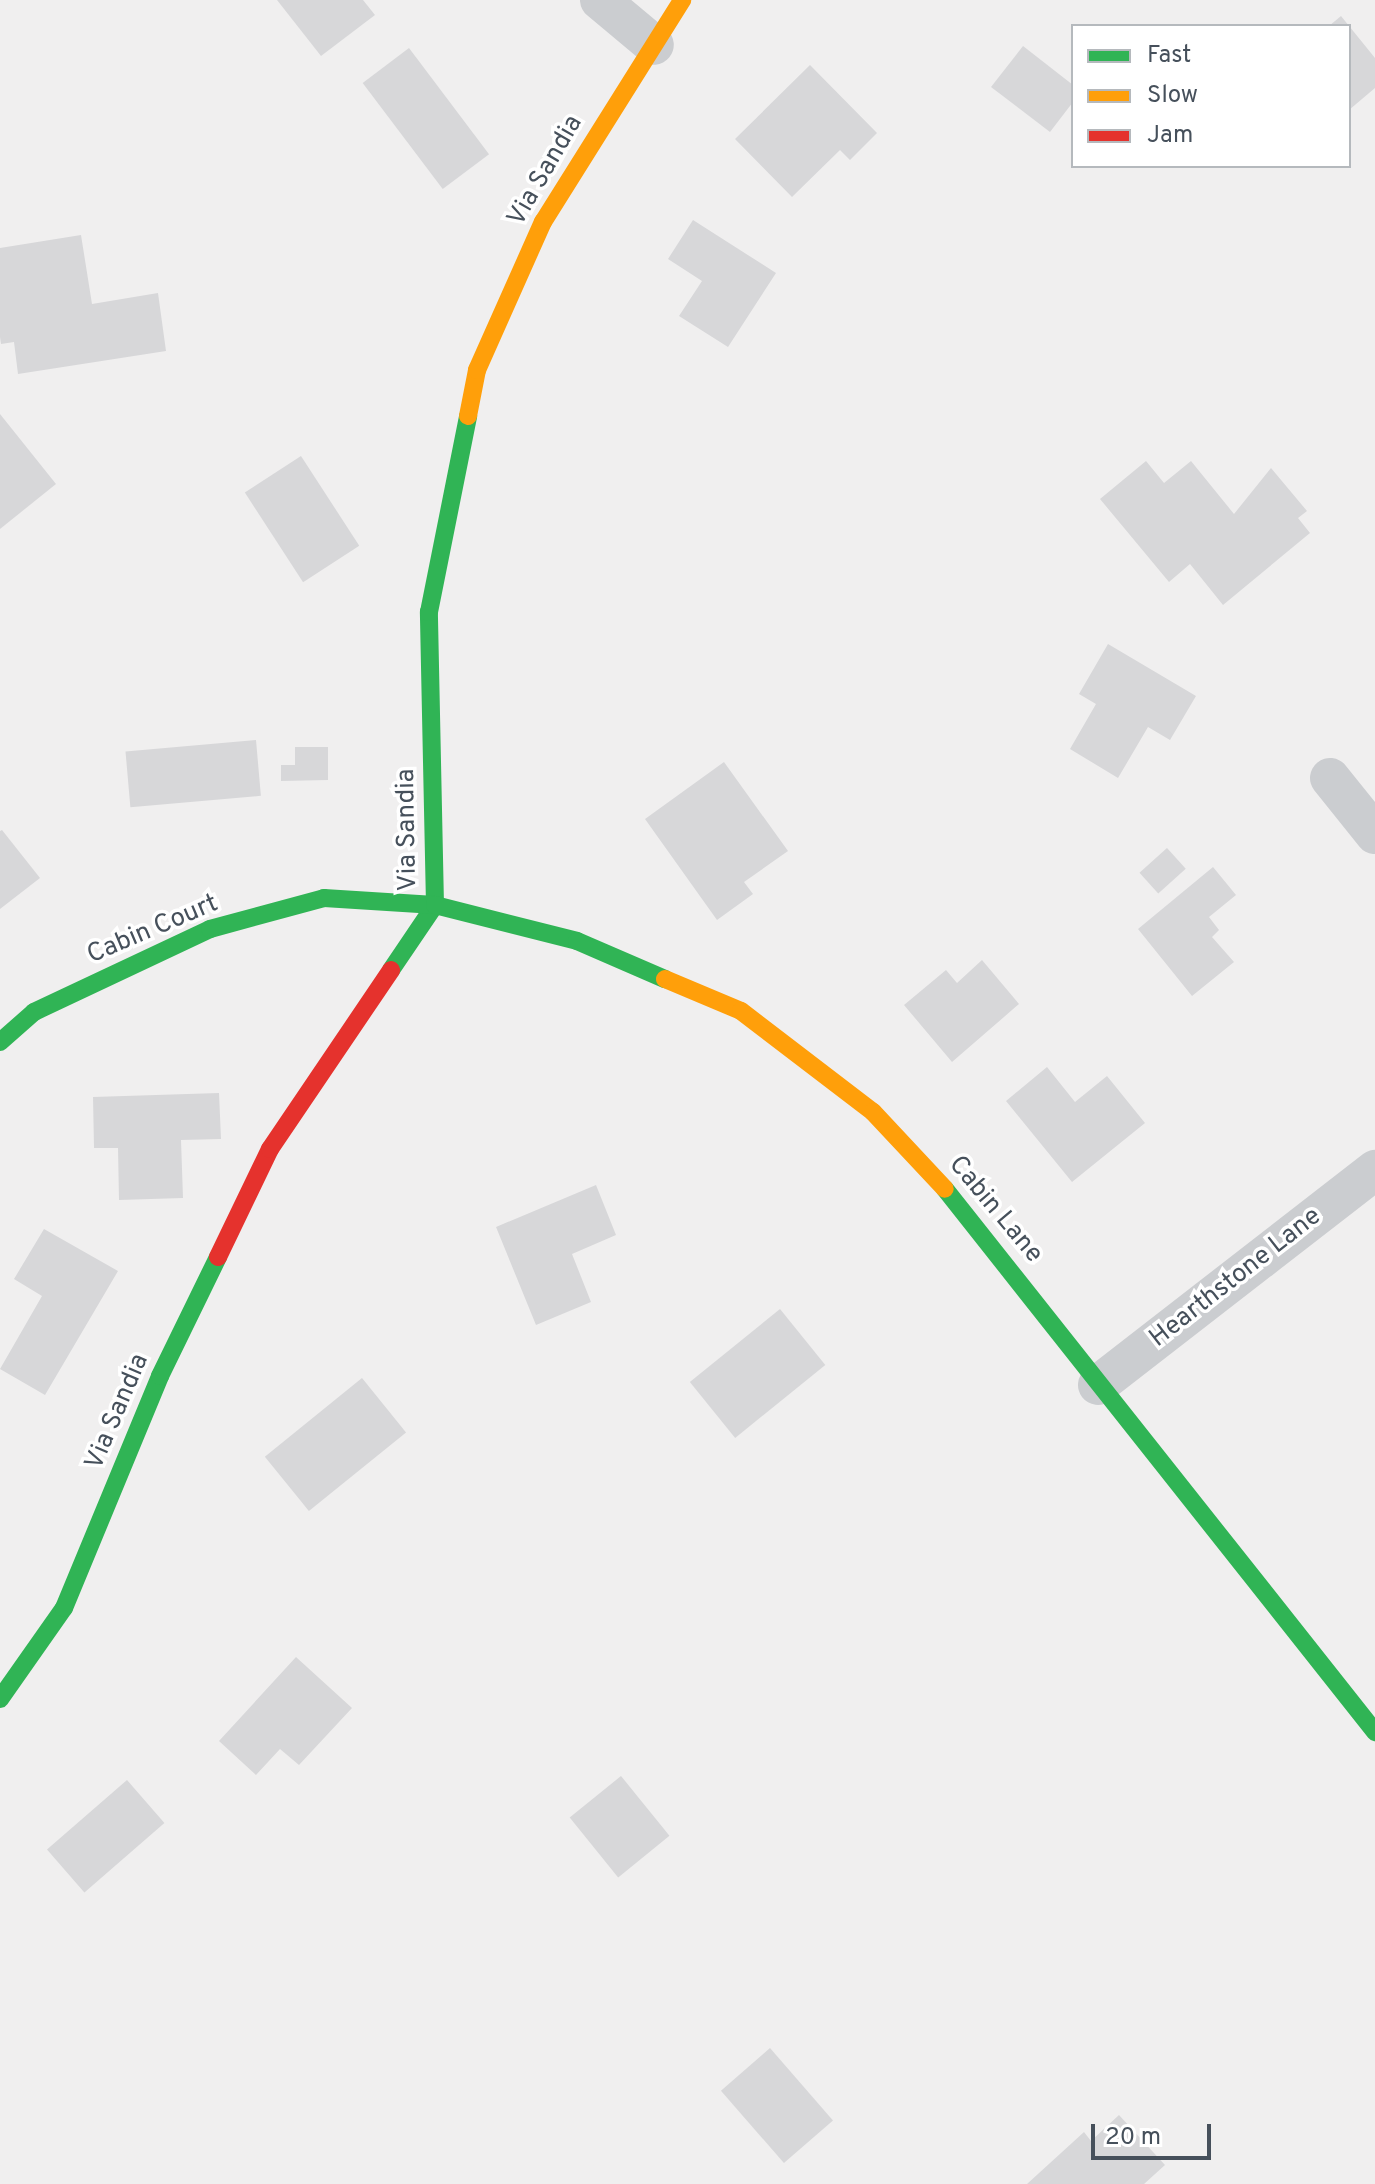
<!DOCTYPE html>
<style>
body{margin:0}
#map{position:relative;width:1375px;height:2184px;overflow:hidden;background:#f0efef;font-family:Overpass,sans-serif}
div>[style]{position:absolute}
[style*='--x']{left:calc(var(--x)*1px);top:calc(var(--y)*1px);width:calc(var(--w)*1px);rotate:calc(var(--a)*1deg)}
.building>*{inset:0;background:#d7d7d9;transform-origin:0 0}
.street>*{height:40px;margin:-20px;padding:0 20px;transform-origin:20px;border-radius:20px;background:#cbcdd0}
.fast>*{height:18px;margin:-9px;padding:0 9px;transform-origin:9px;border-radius:9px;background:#30b455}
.slow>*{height:18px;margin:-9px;padding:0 9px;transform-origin:9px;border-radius:9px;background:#ff9f0a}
.jam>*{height:18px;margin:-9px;padding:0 9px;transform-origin:9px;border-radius:9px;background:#e5322d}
span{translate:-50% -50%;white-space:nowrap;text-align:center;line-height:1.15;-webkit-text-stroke:7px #fff;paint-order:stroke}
.street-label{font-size:26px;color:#46505b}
.legend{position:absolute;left:1071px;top:24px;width:280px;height:144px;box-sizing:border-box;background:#fff;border:2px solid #b5b9bd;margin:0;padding:10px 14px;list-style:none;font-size:24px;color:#46505b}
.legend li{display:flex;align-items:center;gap:16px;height:40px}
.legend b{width:40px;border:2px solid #b5b9bd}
.scale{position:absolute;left:1091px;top:2124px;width:120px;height:36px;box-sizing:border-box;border:4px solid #46505b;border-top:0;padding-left:10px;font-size:24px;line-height:28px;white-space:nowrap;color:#46505b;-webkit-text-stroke:6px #fff;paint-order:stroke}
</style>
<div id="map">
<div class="building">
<i style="clip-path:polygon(277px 0,363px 0,375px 15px,321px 56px)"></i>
<i style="clip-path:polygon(1341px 16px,1375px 58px,1375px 88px,1349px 110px,1349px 26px,1329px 26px)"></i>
<i style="clip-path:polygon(1023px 46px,1073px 85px,1073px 102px,1050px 132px,991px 87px)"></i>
<i style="left:409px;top:48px;width:133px;height:58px;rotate:53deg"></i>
<i style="clip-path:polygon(810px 65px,877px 133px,850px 160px,840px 150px,792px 197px,735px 139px)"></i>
<i style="clip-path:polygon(693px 220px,776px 273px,728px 347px,679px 316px,702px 281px,668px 259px)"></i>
<i style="clip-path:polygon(81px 235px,92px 304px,158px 293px,166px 351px,18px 374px,14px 342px,1px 344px,0 337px,0 248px)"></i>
<i style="clip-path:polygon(0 414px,56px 484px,0 529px)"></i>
<i style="left:301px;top:456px;width:107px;height:67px;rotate:57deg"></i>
<i style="clip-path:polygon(1146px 461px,1164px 483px,1191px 461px,1234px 514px,1271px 468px,1307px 511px,1298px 518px,1310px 533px,1223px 605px,1190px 564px,1169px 582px,1100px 499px)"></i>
<i style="clip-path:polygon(1108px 644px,1196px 696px,1170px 740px,1148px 727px,1118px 778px,1070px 749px,1096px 704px,1079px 694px)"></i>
<i style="left:256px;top:740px;width:56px;height:131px;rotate:85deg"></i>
<i style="clip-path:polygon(295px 747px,328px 747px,328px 780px,281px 781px,281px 765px,295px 765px)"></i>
<i style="clip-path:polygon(724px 762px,788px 851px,744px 882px,753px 894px,717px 920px,645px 819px)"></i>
<i style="clip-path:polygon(2px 830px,40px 878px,0 909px,0 831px)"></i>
<i style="left:1167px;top:848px;width:28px;height:37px;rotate:48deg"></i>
<i style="clip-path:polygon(1213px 867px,1236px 895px,1209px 917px,1219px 930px,1212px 937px,1234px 962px,1192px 996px,1138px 929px)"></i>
<i style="clip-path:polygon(982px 960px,1019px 1004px,952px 1062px,904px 1005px,946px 970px,957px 983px)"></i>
<i style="clip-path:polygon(1047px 1067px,1075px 1102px,1107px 1076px,1145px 1123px,1072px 1182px,1006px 1101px)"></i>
<i style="clip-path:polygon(219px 1093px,221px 1139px,181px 1140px,183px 1198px,119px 1200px,118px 1148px,94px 1148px,93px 1097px)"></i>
<i style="clip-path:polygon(596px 1185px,616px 1235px,572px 1254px,591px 1302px,536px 1325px,496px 1227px)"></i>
<i style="clip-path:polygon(44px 1229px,118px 1271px,45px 1395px,0 1369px,42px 1296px,14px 1279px)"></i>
<i style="left:780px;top:1309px;width:72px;height:116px;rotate:51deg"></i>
<i style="left:362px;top:1378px;width:70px;height:125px;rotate:51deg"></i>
<i style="clip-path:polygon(296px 1657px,352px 1708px,299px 1765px,280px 1749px,256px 1775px,219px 1741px)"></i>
<i style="left:621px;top:1776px;width:77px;height:66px;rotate:51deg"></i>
<i style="left:127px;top:1780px;width:57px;height:106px;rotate:49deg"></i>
<i style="left:770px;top:2048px;width:96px;height:65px;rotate:49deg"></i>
<i style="clip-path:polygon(1119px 2115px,1165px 2165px,1144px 2184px,1027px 2184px,1084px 2132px,1091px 2141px)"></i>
</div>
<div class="street">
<i style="--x:600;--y:0;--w:70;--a:39.8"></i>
<i style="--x:1330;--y:778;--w:72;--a:51.2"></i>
<i style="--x:1098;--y:1385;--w:351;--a:-37.8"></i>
</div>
<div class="fast">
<i style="--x:391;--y:970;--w:78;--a:-55.9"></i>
<i style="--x:435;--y:905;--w:293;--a:-91.2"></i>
<i style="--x:429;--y:612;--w:200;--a:-78.7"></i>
<i style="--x:0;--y:1042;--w:45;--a:-41.4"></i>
<i style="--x:34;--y:1012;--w:195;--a:-25.2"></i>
<i style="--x:210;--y:929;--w:118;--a:-15.2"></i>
<i style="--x:324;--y:898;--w:111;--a:3.6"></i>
<i style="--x:435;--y:905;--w:146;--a:14.2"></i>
<i style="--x:577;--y:941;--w:96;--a:23.4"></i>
<i style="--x:945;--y:1189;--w:693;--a:51.62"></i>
<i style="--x:0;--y:1699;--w:111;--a:-54.9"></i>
<i style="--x:64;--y:1608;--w:251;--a:-67.5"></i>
<i style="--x:160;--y:1376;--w:132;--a:-64"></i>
</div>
<div class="slow">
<i style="--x:468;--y:416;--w:47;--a:-78.9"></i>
<i style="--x:477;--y:370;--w:162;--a:-66"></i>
<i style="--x:543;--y:222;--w:262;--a:-57.9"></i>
<i style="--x:665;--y:979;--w:82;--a:22.8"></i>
<i style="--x:741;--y:1011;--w:166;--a:37.4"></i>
<i style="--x:873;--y:1112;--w:105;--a:46.9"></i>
</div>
<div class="jam">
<i style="--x:218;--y:1257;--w:120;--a:-64.3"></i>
<i style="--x:270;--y:1149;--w:216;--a:-55.9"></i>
</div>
<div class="street-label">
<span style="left:546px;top:171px;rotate:-60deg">Via Sandia</span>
<span style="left:408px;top:830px;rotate:-91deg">Via Sandia</span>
<span style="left:153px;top:930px;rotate:-23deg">Cabin Court</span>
<span style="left:995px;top:1210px;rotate:50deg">Cabin Lane</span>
<span style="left:1236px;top:1278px;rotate:-38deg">Hearthstone Lane</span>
<span style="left:118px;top:1412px;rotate:-67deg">Via Sandia</span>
</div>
<ul class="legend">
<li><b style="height:10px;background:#30b455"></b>Fast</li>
<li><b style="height:10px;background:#ff9f0a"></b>Slow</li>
<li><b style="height:10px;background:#e5322d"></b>Jam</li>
</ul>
<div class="scale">20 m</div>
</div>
